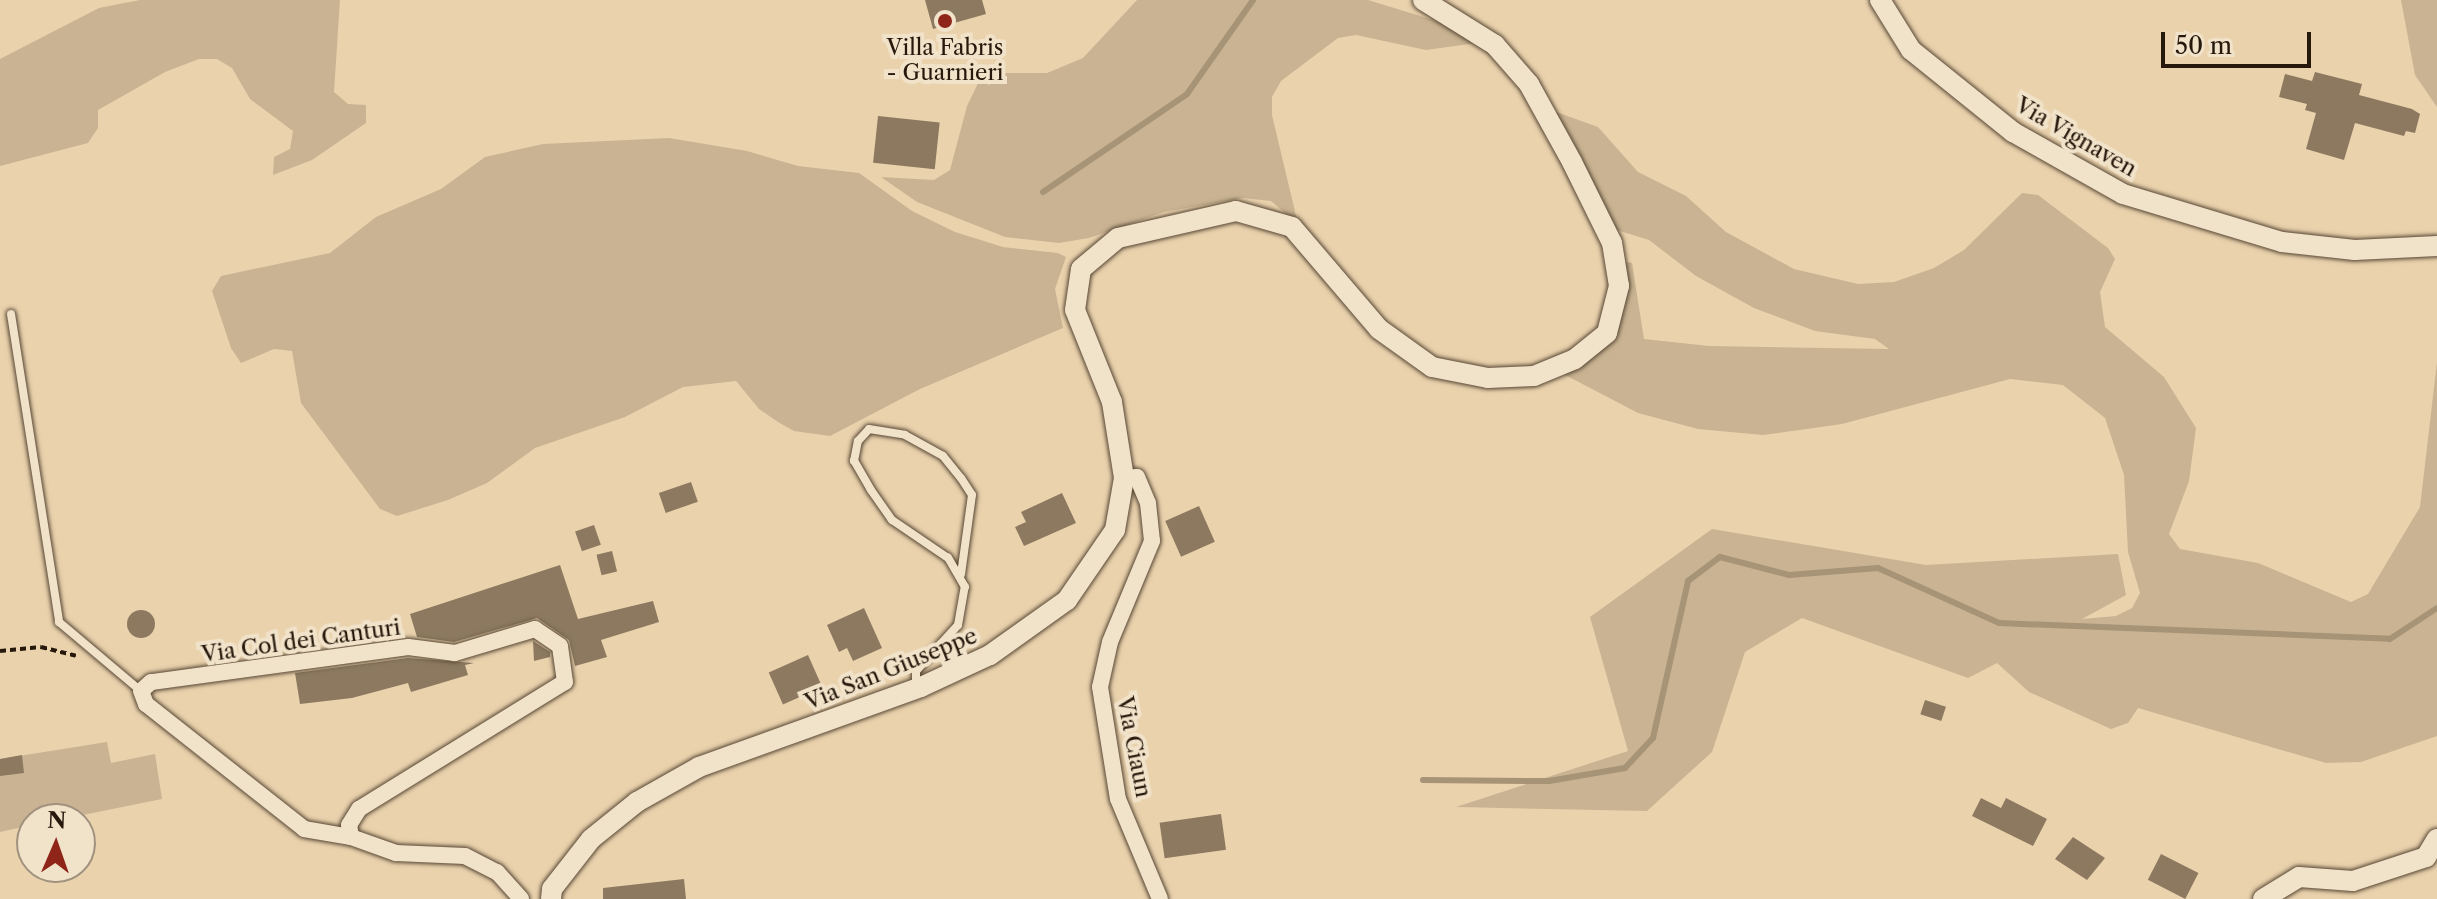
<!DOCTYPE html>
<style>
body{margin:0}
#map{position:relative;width:2437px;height:899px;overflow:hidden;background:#ead2ad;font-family:"Libre Caslon Text",serif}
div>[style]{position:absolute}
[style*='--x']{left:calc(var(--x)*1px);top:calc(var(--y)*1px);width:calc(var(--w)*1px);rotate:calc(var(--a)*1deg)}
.green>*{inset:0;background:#c9b392}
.stream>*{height:6px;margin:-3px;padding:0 3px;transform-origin:3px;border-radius:3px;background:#a79376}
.building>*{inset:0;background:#8c7960;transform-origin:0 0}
.round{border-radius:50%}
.path>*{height:4px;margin-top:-2px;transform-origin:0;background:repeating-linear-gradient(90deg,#26190c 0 6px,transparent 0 10px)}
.roads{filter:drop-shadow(0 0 2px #574734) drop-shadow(0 0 2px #574734)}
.service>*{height:8px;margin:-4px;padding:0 4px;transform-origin:4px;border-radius:4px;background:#f1e2ca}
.minor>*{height:16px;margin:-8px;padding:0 8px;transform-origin:8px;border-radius:8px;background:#f1e2ca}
.tertiary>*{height:20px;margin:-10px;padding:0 10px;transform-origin:10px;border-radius:10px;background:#f1e2ca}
.dots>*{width:22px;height:22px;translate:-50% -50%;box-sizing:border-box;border:4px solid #f1e2ca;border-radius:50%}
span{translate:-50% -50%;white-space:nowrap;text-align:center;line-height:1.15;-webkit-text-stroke:8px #f1e2ca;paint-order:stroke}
.poi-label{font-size:22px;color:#26190c}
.street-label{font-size:22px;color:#26190c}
.north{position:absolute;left:16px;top:803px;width:80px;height:80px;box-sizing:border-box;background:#f1e2ca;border:2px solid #a0927e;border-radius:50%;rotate:2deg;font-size:22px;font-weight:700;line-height:32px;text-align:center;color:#26190c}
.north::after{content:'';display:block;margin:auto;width:28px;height:36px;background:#8f2418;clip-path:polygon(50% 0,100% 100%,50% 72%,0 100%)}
.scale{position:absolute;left:2161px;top:32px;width:150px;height:36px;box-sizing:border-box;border:4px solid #26190c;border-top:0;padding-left:10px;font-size:24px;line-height:28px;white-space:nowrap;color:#26190c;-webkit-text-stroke:6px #f1e2ca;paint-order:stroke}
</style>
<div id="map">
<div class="green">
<i style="clip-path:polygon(140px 0,340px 0,334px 92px,348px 104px,366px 105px,366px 123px,312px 160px,273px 175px,274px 157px,290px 149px,293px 131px,250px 99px,232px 68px,217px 59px,199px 59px,165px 72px,98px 110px,98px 128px,88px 143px,0 166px,0 59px,99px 8px)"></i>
<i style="clip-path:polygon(1137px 0,1368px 0,1453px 26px,1484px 42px,1426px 50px,1356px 35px,1338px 38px,1281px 81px,1272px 97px,1272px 115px,1298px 224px,1271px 201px,1243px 198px,1164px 212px,1089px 238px,1059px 243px,1005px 237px,917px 202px,881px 177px,934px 180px,950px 170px,967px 106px,983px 73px,1047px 73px,1083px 58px)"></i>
<i style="clip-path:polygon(2401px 0,2437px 0,2437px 107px,2415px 75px)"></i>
<i style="clip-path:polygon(1548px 109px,1598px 127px,1638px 172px,1686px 196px,1726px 232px,1794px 269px,1858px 284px,1894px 282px,1934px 268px,1964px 250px,2022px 193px,2038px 195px,2108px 248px,2115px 259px,2100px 292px,2105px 327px,2164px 377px,2196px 428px,2189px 481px,2169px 534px,2180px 549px,2258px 563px,2351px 602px,2368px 594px,2420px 507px,2437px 362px,2437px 736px,2361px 762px,2326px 763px,2138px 708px,2128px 723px,2111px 729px,2029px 692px,1997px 663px,1968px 678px,1802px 618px,1745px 652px,1712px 752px,1647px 811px,1456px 807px,1628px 751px,1590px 617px,1712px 529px,1926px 565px,2118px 554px,2126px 595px,2082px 619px,2116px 616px,2132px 608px,2140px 593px,2128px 552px,2124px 475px,2105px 418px,2063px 385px,2010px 379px,1842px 424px,1763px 435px,1698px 429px,1638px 413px,1550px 367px,1598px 340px,1614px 259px,1632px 263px,1644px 339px,1709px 346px,1889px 349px,1875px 339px,1815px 331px,1754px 308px,1696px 276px,1649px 240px,1604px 226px)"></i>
<i style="clip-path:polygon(669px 138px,747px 151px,798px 166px,859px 173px,912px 211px,955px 232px,1003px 247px,1058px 253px,1066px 257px,1055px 289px,1063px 328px,920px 389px,830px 436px,794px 431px,778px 422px,759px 409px,736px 381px,683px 387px,625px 417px,535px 448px,487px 483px,448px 500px,397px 516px,380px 509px,301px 403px,292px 351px,274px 349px,241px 363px,231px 348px,212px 291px,221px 276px,330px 253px,376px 217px,441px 189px,485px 157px,543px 144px)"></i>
<i style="clip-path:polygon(107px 742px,111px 763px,155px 754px,162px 799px,63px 819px,32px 819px,32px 825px,0 832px,0 759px)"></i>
</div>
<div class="stream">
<i style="--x:1043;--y:192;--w:174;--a:-34.2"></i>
<i style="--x:1187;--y:94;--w:115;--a:-54.9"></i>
<i style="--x:1423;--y:780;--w:126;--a:0.5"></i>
<i style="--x:1549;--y:781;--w:77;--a:-9.7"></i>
<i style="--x:1625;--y:768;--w:41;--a:-47"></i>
<i style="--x:1653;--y:738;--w:161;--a:-77.4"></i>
<i style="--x:1688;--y:581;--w:40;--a:-37"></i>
<i style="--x:1720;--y:557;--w:71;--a:14.6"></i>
<i style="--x:1789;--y:575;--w:89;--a:-4.5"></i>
<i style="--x:1878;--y:568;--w:133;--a:24.4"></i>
<i style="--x:1999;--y:623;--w:391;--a:2.3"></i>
<i style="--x:2390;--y:639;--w:56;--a:-33.4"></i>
</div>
<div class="building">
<i style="clip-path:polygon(925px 0,982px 0,986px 14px,933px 29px)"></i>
<i style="clip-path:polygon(2315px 72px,2362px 84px,2359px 95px,2412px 109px,2420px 114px,2415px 133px,2406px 131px,2404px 136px,2355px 123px,2344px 160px,2306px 149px,2316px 113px,2305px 110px,2307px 104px,2279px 97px,2285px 74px,2312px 81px)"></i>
<i style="left:878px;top:116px;width:62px;height:47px;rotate:6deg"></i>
<i style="left:691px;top:482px;width:21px;height:34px;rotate:71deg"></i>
<i style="clip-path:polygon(1062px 493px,1076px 523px,1024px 546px,1015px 527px,1026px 522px,1021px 512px)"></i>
<i style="left:1199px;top:506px;width:39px;height:37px;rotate:66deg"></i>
<i style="left:594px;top:525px;width:21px;height:20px;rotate:71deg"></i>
<i style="left:612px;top:551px;width:21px;height:16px;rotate:76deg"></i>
<i style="clip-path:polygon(560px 565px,578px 619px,653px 601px,659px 622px,601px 640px,607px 657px,575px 666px,569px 640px,537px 618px,454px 642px,417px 637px,410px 614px)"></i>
<i style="clip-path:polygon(864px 608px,882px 648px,853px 661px,847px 648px,839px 652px,827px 625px)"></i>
<i class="round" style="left:127px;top:610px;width:28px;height:28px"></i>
<i style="clip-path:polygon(533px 641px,550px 652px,550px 657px,534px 661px)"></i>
<i style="left:808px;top:655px;width:35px;height:43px;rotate:66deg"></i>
<i style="clip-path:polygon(408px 658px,474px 663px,465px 665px,468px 675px,411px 692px,408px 683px,352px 698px,300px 704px,295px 673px)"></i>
<i style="left:1925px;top:700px;width:22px;height:15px;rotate:18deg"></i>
<i style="clip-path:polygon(22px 755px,24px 773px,0 776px,0 759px)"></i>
<i style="clip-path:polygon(1981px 798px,2001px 808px,2006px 798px,2047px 819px,2033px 846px,1972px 816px)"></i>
<i style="left:1221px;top:814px;width:36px;height:62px;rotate:82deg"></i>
<i style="clip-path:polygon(2073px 837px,2105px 858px,2087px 880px,2055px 859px)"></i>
<i style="left:2161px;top:854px;width:42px;height:29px;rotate:27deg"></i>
<i style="clip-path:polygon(684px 879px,686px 899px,603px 899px,603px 888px)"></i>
</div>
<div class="path">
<i style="--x:0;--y:651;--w:41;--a:-5.6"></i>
<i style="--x:41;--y:647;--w:36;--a:14"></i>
</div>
<div class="roads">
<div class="service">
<i style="--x:11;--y:314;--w:312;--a:81.1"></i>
<i style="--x:59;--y:622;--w:107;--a:40.1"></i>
<i style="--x:916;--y:686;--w:15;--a:-90"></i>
<i style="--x:916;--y:671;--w:62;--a:-47.6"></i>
<i style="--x:958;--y:625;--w:39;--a:-80"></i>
<i style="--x:965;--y:587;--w:34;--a:-120"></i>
<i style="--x:948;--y:558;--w:68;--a:-145.8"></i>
<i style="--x:892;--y:520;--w:37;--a:-125"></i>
<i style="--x:871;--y:490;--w:34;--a:-120"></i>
<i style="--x:854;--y:461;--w:20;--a:-79"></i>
<i style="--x:858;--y:441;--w:16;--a:-47"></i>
<i style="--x:869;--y:429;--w:36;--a:9"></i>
<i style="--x:905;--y:435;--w:43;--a:28.9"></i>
<i style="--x:943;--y:456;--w:28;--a:51"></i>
<i style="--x:961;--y:478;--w:20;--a:57"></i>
<i style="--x:972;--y:495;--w:80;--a:97.9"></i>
</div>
<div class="minor">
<i style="--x:1124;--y:478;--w:13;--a:-4"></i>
<i style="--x:1137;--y:477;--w:28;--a:67"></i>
<i style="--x:1148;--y:503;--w:38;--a:84"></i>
<i style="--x:1152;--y:541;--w:109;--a:112.6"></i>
<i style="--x:1110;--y:642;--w:46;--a:102.5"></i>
<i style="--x:1100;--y:687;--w:113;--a:80.9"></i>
<i style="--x:1118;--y:799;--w:108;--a:67.2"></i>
<i style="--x:351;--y:837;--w:12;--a:-99"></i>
<i style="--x:349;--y:825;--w:19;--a:-58"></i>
<i style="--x:359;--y:809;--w:242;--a:-31.7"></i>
<i style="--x:565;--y:682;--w:36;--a:-98"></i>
<i style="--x:560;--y:646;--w:30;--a:-146"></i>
<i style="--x:535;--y:629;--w:84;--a:163.3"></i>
<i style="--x:455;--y:653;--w:47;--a:-172.7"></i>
<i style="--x:408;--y:647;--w:259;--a:172.2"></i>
<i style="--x:151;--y:682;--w:13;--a:138"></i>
<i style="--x:141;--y:691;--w:14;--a:69"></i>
<i style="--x:146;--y:704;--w:201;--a:38.3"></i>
<i style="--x:304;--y:829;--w:48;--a:9.7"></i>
<i style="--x:351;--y:837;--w:48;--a:19.6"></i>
<i style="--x:396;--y:853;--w:69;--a:2.5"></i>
<i style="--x:465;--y:856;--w:36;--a:27"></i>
<i style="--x:497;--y:872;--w:36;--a:48"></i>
</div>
<div class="tertiary">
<i style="--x:1880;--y:0;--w:59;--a:58.2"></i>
<i style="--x:1911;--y:50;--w:131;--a:38.8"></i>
<i style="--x:2013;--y:132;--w:126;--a:29.4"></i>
<i style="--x:2123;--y:194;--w:166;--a:16.8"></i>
<i style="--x:2282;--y:242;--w:73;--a:6.3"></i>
<i style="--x:2355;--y:250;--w:82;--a:-2.8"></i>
<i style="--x:551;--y:899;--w:10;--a:-84"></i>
<i style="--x:552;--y:889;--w:63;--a:-52"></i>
<i style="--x:591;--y:839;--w:59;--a:-38.8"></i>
<i style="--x:637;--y:802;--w:71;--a:-29.4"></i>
<i style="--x:699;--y:767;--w:236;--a:-19.8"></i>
<i style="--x:921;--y:687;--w:76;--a:-24.9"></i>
<i style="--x:990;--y:655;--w:95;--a:-35.5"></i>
<i style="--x:1067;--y:600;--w:85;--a:-55.6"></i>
<i style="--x:1115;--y:530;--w:53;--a:-80.2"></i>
<i style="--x:1124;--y:478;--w:77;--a:-99"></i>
<i style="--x:1112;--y:402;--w:99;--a:-111.9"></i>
<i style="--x:1075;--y:310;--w:41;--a:-81.7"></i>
<i style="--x:1081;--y:269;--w:48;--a:-40"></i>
<i style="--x:1118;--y:238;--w:121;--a:-12.9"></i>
<i style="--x:1236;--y:211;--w:58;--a:15.9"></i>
<i style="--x:1292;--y:227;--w:134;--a:49.5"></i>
<i style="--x:1379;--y:329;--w:65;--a:35.6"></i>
<i style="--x:1432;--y:367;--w:57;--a:11.1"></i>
<i style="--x:1488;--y:378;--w:46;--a:-2.5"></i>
<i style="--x:1534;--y:376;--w:44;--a:-22.5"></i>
<i style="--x:1575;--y:359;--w:41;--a:-39.1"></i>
<i style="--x:1607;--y:333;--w:49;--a:-75.7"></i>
<i style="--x:1619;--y:286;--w:44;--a:-99.2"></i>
<i style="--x:1612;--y:243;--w:90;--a:-116.3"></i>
<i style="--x:1572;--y:162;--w:89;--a:-118.9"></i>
<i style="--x:1529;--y:84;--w:52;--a:-131.1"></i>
<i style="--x:1495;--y:45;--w:85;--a:-148"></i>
<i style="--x:2263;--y:899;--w:42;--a:-31.4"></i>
<i style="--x:2299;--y:877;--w:54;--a:4.2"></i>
<i style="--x:2353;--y:881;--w:77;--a:-18.2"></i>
<i style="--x:2426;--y:857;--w:21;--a:-59"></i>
</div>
</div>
<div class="dots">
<i style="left:945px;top:21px;background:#8f2418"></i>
</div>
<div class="poi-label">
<span style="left:945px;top:60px">Villa Fabris<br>- Guarnieri</span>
</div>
<div class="street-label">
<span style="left:2076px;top:137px;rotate:30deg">Via Vignaven</span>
<span style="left:301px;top:641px;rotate:-8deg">Via Col dei Canturi</span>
<span style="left:891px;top:669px;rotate:-22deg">Via San Giuseppe</span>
<span style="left:1134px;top:747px;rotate:79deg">Via Ciaun</span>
</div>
<div class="north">N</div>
<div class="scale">50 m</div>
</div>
